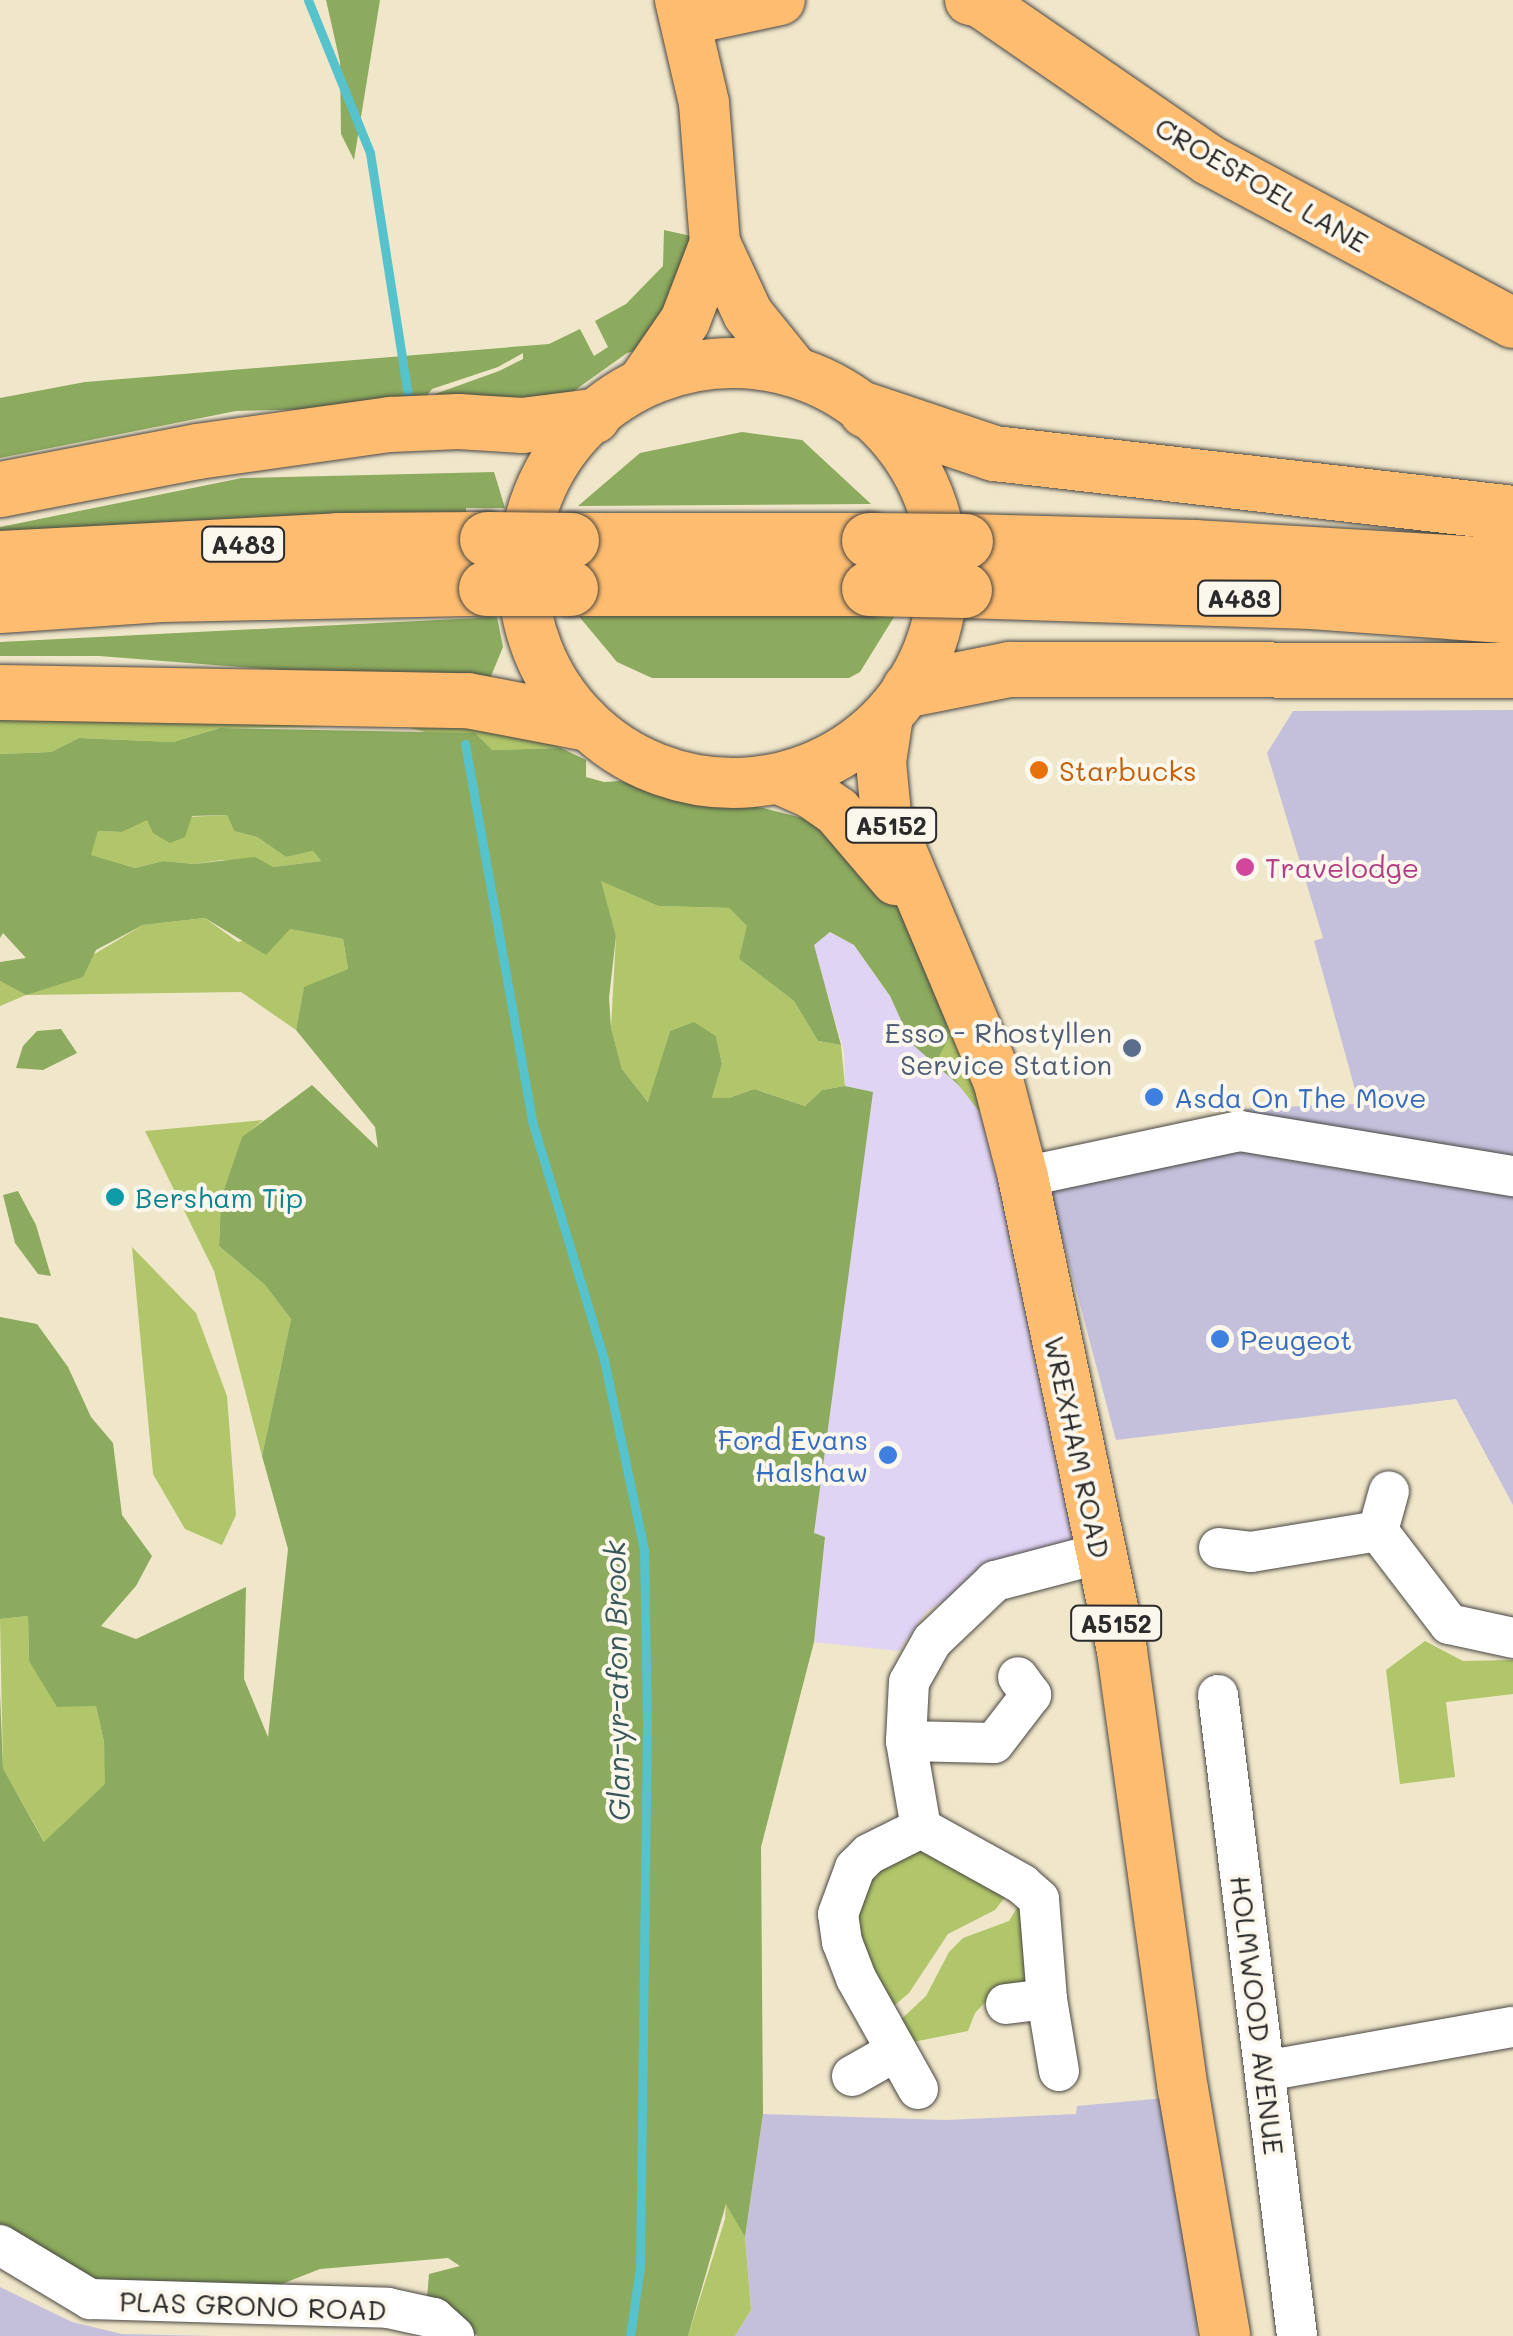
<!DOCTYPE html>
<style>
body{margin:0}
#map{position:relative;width:1513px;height:2336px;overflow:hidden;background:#f0e6ca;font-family:Mali,sans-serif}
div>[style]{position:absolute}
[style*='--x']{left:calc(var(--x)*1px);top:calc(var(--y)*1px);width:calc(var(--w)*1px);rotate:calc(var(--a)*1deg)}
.built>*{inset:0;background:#e0d4f4}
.industrial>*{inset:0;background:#c4c0db}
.green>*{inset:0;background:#b1c66a}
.forest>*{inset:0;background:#8cab5e}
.stream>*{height:9px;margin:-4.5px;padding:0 4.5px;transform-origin:4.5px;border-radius:4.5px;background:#55c2cc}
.roads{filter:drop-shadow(0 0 2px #494743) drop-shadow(0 0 2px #494743)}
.minor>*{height:40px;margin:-20px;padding:0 20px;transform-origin:20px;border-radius:20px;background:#fff}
.major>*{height:50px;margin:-25px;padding:0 25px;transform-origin:25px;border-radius:25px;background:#febc70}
.major>.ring{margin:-25px;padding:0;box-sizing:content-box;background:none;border:50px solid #febc70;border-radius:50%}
.highway>*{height:55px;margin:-27.5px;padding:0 27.5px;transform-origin:27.5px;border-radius:27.5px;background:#febc70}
.bridges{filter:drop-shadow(0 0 2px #494743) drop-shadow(0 0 2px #494743)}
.highway-bridge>*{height:55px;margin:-27.5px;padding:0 27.5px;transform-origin:27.5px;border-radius:27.5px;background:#febc70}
.dots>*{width:28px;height:28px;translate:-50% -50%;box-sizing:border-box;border:5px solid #fbf7ec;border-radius:50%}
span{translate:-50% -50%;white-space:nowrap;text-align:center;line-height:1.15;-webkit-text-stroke:8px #fbf7ec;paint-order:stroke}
.shield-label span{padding:2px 8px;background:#fbf7ec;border:2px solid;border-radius:8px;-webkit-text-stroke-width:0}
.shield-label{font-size:25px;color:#2b2b2b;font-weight:700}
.street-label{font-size:28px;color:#2b2b2b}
.food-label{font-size:28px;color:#c56008}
.left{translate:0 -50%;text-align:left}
.hotel-label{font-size:28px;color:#b23c85}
.service-label{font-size:28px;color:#4e5e75}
.right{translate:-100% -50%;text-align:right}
.shop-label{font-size:28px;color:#366cbe}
.culture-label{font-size:28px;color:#0d838f}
.water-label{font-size:30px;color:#38585b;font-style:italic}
</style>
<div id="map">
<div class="built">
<i style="clip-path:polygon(830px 932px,854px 945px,890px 996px,913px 1044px,961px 1087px,981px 1114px,1005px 1180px,1080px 1540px,973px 1572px,970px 1585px,927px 1611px,899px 1651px,814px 1642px,825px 1538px,814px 1533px,872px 1092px,845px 1086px,844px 1051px,813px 945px)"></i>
</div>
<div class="industrial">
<i style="clip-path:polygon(1513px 710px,1513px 1505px,1456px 1399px,1116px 1440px,1041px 1158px,1252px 1108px,1359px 1104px,1314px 941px,1323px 938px,1267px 753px,1293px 711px)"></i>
<i style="clip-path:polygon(1165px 2098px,1196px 2276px,1197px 2336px,735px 2336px,751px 2310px,745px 2237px,763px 2114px,946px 2120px,1076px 2114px,1077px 2106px)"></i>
<i style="clip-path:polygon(0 2287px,72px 2322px,122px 2334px,213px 2336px,0 2336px)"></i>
</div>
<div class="green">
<i style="clip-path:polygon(46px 710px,325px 727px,220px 728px,173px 742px,79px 738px,51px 752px,0 754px,0 711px)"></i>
<i style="clip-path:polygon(479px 723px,541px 738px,561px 748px,491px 750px,410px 728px)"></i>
<i style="clip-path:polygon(227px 815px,234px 831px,257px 837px,286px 857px,313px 851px,321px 861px,273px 867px,222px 860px,194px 864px,163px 861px,135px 868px,90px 855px,98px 831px,122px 832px,147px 819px)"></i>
<i style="clip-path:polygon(600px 880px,658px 906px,729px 908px,748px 926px,739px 959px,794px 1001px,818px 1041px,841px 1045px,845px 1086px,822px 1090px,805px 1106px,754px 1089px,729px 1098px,712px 1098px,722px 1064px,716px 1036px,694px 1023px,670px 1031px,649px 1103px,622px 1069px,611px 1028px,616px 936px)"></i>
<i style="clip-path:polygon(205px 918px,238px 942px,290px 929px,343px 939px,348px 969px,304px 988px,296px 1030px,241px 992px,26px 995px,0 1006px,0 981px,26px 995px,143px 925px)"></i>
<i style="clip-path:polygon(940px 1000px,965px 1033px,981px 1114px,938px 1058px)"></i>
<i style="clip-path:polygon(263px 1120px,242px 1138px,221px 1198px,219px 1246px,265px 1285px,291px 1319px,262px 1456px,214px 1271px,145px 1131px)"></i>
<i style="clip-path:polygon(132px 1247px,196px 1313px,227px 1396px,236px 1515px,222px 1545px,185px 1529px,153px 1474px)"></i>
<i style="clip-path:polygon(28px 1616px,29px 1661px,96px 1706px,104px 1742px,106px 1784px,45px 1843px,3px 1768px,0 1619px)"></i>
<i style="clip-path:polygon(1425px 1641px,1463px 1661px,1513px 1660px,1513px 1694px,1446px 1702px,1455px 1777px,1400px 1784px,1386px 1670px)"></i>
<i style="clip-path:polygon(908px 1844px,1013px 1887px,995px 1910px,948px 1934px,909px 1993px,889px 2010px,853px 1917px,862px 1879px)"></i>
<i style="clip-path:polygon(1023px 1898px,1027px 1983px,993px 1994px,975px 2013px,968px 2031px,908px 2043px,896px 2024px,926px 1996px,949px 1952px,963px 1938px,1009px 1921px)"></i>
<i style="clip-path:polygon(726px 2202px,745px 2237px,751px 2310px,735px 2336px,688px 2336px,725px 2219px)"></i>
</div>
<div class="forest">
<i style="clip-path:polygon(326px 0,380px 0,354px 160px,341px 134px,340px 62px)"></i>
<i style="clip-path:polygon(664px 230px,691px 236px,656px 346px,627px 353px,557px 403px,432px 406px,435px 394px,499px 371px,523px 359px,523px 353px,498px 367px,432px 389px,418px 407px,236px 411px,0 458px,0 398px,85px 382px,549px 344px,580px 329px,594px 356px,608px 347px,595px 321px,626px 304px,663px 266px)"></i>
<i style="clip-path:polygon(742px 432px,802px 440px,871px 504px,578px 506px,640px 453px)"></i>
<i style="clip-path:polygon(494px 472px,505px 508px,466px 508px,466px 514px,0 538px,0 527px,242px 478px)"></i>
<i style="clip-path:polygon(899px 609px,860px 672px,849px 678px,652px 678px,617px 662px,577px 614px)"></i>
<i style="clip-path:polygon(497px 617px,503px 647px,487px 686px,99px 656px,0 656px,0 642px)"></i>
<i style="clip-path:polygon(evenodd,220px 728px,475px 733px,492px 750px,561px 748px,586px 760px,586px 777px,604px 782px,620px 781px,673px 795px,763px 808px,818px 822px,882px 880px,935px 966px,949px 1038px,938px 1058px,961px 1087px,912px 1044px,890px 996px,854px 945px,830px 932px,814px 945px,841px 1045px,818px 1041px,794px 1001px,739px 959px,747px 926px,729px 908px,658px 906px,601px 881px,616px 936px,609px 998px,611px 1028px,622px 1069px,648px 1102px,670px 1031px,694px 1022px,716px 1036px,722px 1064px,712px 1098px,729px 1098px,754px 1089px,805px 1106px,822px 1090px,845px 1086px,873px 1092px,814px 1533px,825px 1537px,814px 1642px,761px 1847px,763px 2114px,745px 2237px,726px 2204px,688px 2336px,478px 2336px,427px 2298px,429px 2274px,460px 2266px,448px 2258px,320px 2269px,264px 2291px,92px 2285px,0 2231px,0 1693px,3px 1768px,44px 1842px,105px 1784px,104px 1742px,96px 1706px,57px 1707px,29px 1661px,28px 1616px,0 1619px,0 1317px,37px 1324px,68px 1367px,91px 1417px,113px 1443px,122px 1515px,152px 1556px,136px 1586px,101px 1626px,136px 1639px,246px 1587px,244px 1679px,268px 1737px,288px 1549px,262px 1456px,291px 1319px,265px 1285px,219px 1246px,221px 1198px,242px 1137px,312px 1085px,378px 1148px,375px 1127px,296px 1030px,304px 987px,348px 969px,343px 939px,290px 929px,266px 955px,205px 918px,143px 925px,96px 950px,83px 977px,26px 995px,0 981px,0 962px,26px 958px,3px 933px,0 938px,0 754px,51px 752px,79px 738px,173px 742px,220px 728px,227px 815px,234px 831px,257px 837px,286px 857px,313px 851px,321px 861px,273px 867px,255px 857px,194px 864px,163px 861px,135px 868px,91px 855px,98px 831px,122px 832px,147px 820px,153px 833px,170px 843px,185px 837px,192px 816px,227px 815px)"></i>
<i style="clip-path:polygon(61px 1029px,77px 1053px,43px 1070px,16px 1068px,23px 1046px,37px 1031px)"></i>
<i style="clip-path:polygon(18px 1191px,36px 1225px,51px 1276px,38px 1274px,15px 1243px,3px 1195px)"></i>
</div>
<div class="stream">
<i style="--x:308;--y:0;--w:165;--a:67.9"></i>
<i style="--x:370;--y:153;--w:245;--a:81.1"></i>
<i style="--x:465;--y:744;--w:383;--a:79.9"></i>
<i style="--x:532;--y:1121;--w:250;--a:73.2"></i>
<i style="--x:604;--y:1360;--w:194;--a:78.1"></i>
<i style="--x:644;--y:1550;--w:175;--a:89"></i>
<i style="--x:647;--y:1725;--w:542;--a:90.74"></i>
<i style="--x:640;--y:2267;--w:70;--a:98.2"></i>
</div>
<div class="roads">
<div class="minor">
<i style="--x:1023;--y:1177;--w:222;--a:-12"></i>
<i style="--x:1240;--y:1131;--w:277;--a:9.4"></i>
<i style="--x:1378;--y:1531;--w:41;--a:-74.6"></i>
<i style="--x:1219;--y:1548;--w:32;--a:7"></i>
<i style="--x:1251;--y:1552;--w:129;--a:-9.4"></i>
<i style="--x:1378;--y:1531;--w:117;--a:52.6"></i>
<i style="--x:1449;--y:1624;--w:66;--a:12.3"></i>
<i style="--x:1218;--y:1695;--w:646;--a:82.97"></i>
<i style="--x:906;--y:1741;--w:88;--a:1.3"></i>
<i style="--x:994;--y:1743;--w:61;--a:-52.4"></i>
<i style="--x:1031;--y:1695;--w:22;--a:-126"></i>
<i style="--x:1006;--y:2004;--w:41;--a:-7"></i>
<i style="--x:1059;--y:2071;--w:73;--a:-99.5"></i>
<i style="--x:1047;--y:1999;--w:100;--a:-94.6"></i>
<i style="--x:1039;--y:1899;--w:23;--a:-139"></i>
<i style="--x:1022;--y:1884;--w:115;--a:-151"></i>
<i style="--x:921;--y:1828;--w:88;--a:-99.8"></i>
<i style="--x:906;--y:1741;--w:59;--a:-87.1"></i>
<i style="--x:909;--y:1682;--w:47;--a:-60.7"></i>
<i style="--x:932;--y:1641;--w:87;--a:-43.6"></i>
<i style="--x:995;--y:1581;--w:110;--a:-14.8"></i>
<i style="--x:1265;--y:2071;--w:252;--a:-10.1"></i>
<i style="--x:852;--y:2076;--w:51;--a:-29.6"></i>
<i style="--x:918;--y:2089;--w:127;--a:-119.2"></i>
<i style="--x:856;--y:1978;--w:39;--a:-111"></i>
<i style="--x:842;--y:1942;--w:28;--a:-98"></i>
<i style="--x:838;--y:1914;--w:49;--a:-69.7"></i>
<i style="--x:855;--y:1868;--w:20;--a:-45"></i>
<i style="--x:869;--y:1854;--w:58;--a:-26.6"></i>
<i style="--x:0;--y:2245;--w:105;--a:31"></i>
<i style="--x:90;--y:2299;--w:298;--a:1.7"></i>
<i style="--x:388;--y:2308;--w:47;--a:12.3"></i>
<i style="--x:434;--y:2318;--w:27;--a:42"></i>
</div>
<div class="major">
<i style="--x:970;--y:0;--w:10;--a:11"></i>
<i style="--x:980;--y:2;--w:278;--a:34.6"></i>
<i style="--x:1209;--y:160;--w:345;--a:28.2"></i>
<i style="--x:686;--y:20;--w:96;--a:-12"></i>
<i style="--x:715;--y:243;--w:78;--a:65.1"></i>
<i style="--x:748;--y:314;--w:73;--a:51.1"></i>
<i class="ring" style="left:523px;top:363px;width:370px;height:370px"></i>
<i style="--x:643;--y:382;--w:74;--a:-55.5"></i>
<i style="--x:685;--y:321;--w:84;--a:-69"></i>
<i style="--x:715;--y:243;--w:140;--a:-94.5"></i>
<i style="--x:704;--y:103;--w:106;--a:-103.1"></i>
<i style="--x:888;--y:716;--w:47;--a:98.7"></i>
<i style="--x:881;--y:762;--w:52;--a:84.5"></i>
<i style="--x:886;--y:814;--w:289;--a:67.2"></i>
<i style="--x:998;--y:1080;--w:100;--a:75.5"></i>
<i style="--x:1023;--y:1177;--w:484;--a:78.2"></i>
<i style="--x:1122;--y:1651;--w:442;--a:82.1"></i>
<i style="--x:1183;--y:2089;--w:251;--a:80.3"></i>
<i style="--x:779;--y:779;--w:35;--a:24"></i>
<i style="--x:811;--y:793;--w:32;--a:35"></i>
<i style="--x:837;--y:811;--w:91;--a:49.5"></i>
</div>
<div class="highway">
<i style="--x:866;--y:410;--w:135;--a:18.6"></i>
<i style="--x:994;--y:453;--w:522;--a:6.59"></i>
<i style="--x:0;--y:489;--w:201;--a:-10.9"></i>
<i style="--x:197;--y:451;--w:195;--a:-8"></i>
<i style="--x:390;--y:424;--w:68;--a:-2.5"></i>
<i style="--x:458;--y:421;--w:64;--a:3.6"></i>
<i style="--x:522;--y:425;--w:71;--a:-7.3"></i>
<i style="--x:571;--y:540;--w:298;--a:0"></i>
<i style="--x:965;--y:541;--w:230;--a:1.5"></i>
<i style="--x:1195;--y:547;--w:319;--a:3.4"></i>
<i style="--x:0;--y:558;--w:338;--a:-3"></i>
<i style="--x:338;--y:540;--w:149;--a:-0.4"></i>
<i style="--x:570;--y:588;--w:299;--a:0"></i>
<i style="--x:964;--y:590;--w:347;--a:1.8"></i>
<i style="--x:1311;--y:601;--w:203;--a:4.2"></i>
<i style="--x:0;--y:605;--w:161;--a:-3.9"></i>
<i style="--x:161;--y:594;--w:325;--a:-1.1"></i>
<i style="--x:909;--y:689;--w:102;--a:-11.3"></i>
<i style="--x:1009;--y:669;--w:504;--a:0.11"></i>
<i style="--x:0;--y:692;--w:467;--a:1"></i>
<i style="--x:467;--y:700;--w:117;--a:10.8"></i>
</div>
</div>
<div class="bridges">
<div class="highway-bridge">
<i style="--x:487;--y:539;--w:84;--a:0.7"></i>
<i style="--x:869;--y:540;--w:96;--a:0.6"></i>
<i style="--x:486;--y:588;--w:84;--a:0"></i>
<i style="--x:869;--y:588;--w:95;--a:1.2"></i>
</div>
</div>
<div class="dots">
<i style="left:1039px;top:770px;background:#e8710a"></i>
<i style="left:1245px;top:867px;background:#d1479c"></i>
<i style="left:1132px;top:1048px;background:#5c6f8a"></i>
<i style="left:1154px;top:1097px;background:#3f7fe0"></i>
<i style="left:115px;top:1197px;background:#0f9aa8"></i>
<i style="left:1220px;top:1339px;background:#3f7fe0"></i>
<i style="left:888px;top:1455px;background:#3f7fe0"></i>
</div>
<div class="shield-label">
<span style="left:243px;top:544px">A483</span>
<span style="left:1239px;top:598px">A483</span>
<span style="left:891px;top:825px">A5152</span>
<span style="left:1116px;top:1623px">A5152</span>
</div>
<div class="street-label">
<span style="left:1262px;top:184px;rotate:30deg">CROESFOEL LANE</span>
<span style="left:1078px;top:1447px;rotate:78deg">WREXHAM ROAD</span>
<span style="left:1258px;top:2015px;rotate:83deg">HOLMWOOD AVENUE</span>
<span style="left:253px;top:2305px;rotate:2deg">PLAS GRONO ROAD</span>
</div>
<div class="food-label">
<span class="left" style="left:1059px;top:770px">Starbucks</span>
</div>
<div class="hotel-label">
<span class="left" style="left:1265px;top:867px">Travelodge</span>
</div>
<div class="service-label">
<span class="right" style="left:1112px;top:1048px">Esso - Rhostyllen<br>Service Station</span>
</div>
<div class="shop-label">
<span class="left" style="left:1174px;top:1097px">Asda On The Move</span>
<span class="left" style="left:1240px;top:1339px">Peugeot</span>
<span class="right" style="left:868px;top:1455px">Ford Evans<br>Halshaw</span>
</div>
<div class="culture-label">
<span class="left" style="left:135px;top:1197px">Bersham Tip</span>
</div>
<div class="water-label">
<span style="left:616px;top:1681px;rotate:-91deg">Glan-yr-afon Brook</span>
</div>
</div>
